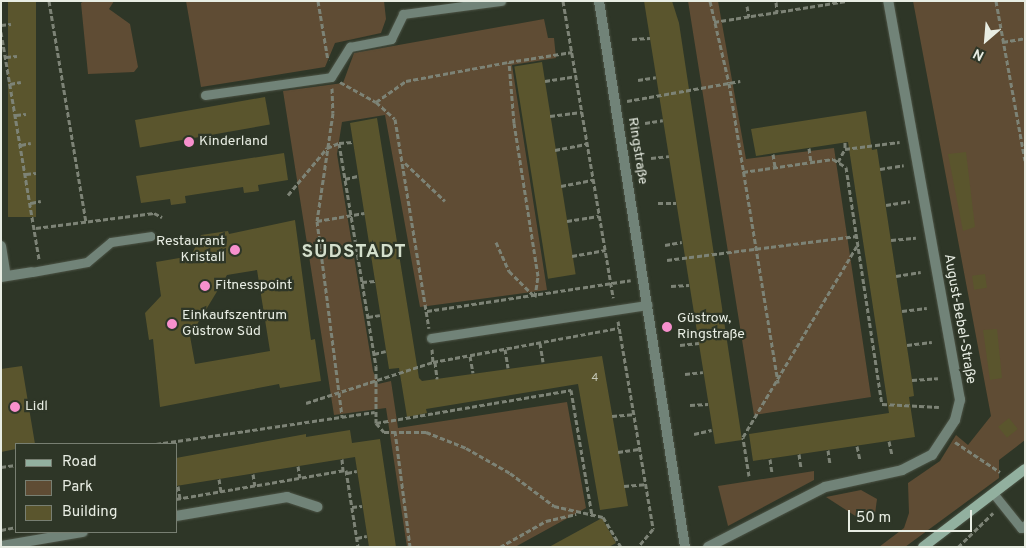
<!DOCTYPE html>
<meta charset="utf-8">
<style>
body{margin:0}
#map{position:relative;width:1026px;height:548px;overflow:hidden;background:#2e3627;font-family:Overpass,sans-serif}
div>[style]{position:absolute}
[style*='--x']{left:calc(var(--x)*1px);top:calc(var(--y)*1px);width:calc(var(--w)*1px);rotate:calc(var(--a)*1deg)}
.green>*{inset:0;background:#5f4c34}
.building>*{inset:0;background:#5a552d;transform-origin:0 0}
.path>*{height:3px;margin-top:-1.5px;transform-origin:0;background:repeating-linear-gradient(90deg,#7d8376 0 5px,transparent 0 7.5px)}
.roads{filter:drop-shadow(0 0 1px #4c5345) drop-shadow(0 0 1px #4c5345)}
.service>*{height:9px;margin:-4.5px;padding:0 4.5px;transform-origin:4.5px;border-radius:4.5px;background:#718378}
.minor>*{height:10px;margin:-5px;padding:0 5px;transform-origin:5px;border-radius:5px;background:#718378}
.secondary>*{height:10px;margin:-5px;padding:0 5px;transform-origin:5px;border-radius:5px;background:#92b09f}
.dots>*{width:14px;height:14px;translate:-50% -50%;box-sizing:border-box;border:2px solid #2e3627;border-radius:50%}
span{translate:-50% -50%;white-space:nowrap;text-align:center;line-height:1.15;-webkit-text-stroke:4.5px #2e3627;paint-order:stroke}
.number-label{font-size:11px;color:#c4c7b6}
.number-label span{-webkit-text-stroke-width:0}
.poi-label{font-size:14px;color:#e8ede3}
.left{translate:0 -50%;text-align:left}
.right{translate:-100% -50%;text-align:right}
.street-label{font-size:14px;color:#e8ede3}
.district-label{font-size:19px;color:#d4dfcc;font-weight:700;letter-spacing:1px}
.frame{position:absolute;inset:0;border:2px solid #e8ede3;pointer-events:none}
.legend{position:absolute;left:15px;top:443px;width:162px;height:90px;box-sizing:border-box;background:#2e3627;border:1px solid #787f72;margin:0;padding:6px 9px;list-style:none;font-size:15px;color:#e8ede3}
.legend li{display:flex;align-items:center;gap:10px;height:25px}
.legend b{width:25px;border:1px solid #787f72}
.north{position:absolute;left:961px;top:15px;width:50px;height:50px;-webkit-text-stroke:4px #2e3627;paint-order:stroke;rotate:207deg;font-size:14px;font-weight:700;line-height:20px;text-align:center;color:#e8ede3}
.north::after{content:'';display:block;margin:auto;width:18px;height:22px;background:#e8ede3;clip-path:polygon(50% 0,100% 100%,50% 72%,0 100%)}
.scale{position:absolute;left:848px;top:510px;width:124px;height:22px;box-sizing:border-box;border:2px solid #e8ede3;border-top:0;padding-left:6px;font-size:15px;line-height:18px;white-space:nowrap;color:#e8ede3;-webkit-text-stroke:4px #2e3627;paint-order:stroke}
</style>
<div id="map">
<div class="green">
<i style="clip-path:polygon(84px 1px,114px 1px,109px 9px,130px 24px,138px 67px,134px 72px,88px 74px,81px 3px)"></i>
<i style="clip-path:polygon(186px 1px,384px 1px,386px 19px,381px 33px,335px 43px,325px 67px,201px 87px)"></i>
<i style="clip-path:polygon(688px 1px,718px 1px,746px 159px,834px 148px,871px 397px,754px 415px)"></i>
<i style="clip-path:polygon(913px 1px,1025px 1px,1025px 440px,999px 460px,999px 478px,905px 547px,879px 547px,904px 528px,909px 513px,908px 483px,940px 461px,956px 435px,968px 445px,991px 416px)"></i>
<i style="clip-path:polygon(544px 19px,548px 38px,554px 38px,556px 58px,512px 65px,547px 290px,420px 307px,385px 115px,342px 122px,337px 154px,373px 371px,378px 384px,391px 381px,398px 428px,567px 402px,586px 508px,515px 547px,407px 547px,386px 408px,334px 415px,283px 91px,343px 83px,354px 53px)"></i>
<i style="clip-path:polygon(814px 471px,814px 480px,728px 526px,718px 486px)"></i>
<i style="clip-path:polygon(861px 490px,877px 499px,875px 514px,869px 518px,860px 519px,826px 497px)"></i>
</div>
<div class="building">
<i style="left:8px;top:1px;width:28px;height:216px"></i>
<i style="clip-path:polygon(644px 1px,672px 1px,679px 23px,742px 440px,715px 444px)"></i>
<i style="left:542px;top:62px;width:215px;height:28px;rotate:81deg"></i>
<i style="left:265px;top:97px;width:28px;height:132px;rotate:80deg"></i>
<i style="clip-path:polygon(866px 111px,872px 150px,877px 149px,912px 380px,914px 396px,909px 397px,915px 437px,753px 461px,749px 434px,889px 413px,848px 142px,756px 156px,751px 129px)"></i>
<i style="clip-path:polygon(377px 118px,419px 378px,422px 381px,602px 356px,628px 506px,600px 510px,578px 384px,426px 409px,427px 413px,407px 417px,399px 368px,389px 369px,350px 123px)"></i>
<i style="clip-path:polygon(966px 152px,975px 227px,963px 231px,948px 154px)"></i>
<i style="clip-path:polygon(284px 153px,288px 180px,258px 185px,259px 191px,244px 193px,243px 187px,185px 196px,186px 203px,171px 205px,170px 199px,141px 203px,136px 176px)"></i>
<i style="clip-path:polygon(evenodd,295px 220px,311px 340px,315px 339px,321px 381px,280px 388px,279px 384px,160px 407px,153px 339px,149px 340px,145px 313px,161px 296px,156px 262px,191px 256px,201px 235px,228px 231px,229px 234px,295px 220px,257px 270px,270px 351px,195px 364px,190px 336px,227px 275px,257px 270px)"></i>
<i style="left:985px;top:274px;width:14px;height:13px;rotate:82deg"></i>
<i style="clip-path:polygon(997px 329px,1002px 378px,990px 380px,983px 330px)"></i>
<i style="clip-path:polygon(22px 366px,35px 444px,16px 444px,16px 449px,1px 452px,1px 369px)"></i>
<i style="left:1009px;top:418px;width:14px;height:14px;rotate:51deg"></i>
<i style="clip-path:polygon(350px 430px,352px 443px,380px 439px,396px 547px,369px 547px,355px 457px,176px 486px,176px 458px,306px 434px,306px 437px)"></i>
<i style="clip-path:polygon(602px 518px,616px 543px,609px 547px,549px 547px)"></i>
</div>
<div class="path">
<i style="--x:49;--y:1;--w:224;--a:80.5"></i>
<i style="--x:318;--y:1;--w:60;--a:80.4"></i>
<i style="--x:563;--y:1;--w:301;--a:80.4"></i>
<i style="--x:710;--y:1;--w:84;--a:77"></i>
<i style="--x:729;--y:83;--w:304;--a:80.7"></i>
<i style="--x:996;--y:1;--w:162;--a:79.7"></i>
<i style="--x:776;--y:2;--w:10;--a:84"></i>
<i style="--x:747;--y:6;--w:11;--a:80"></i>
<i style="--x:714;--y:22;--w:134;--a:-9"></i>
<i style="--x:1;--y:25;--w:10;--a:-6"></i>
<i style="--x:1;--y:32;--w:231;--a:80.5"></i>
<i style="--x:632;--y:39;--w:18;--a:-3"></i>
<i style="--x:1003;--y:42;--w:22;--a:-10"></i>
<i style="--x:6;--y:57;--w:11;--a:-5"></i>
<i style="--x:638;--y:80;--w:18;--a:-9"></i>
<i style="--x:545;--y:81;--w:31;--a:-9"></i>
<i style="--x:340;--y:82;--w:41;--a:29.1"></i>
<i style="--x:376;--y:102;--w:25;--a:42"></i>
<i style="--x:395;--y:119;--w:212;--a:80.8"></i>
<i style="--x:10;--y:84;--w:11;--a:-10"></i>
<i style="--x:332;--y:88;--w:25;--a:88"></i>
<i style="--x:333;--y:113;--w:109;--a:98.4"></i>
<i style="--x:317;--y:221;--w:198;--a:82.7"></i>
<i style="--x:627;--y:101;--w:115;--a:-10"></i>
<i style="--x:376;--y:102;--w:37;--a:-35"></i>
<i style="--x:406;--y:81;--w:105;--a:-10.5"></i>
<i style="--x:16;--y:115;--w:10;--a:-6"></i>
<i style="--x:550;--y:116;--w:32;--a:-7"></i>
<i style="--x:645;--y:123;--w:18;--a:-9"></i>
<i style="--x:845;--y:142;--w:7;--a:90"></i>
<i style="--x:339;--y:143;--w:14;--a:-4"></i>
<i style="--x:21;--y:145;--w:10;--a:-11"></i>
<i style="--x:809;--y:148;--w:14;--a:82"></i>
<i style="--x:555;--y:150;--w:33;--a:-11"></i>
<i style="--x:773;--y:154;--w:13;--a:81"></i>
<i style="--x:651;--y:158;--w:18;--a:-6"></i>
<i style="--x:838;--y:162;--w:15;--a:-62"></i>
<i style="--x:845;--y:149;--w:55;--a:-7.3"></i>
<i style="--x:405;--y:163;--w:55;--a:43.5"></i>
<i style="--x:880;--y:169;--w:24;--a:-9"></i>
<i style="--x:743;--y:172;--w:91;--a:-8.2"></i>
<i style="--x:833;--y:159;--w:15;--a:32"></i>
<i style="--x:846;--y:167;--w:240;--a:81.4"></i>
<i style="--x:882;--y:404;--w:57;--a:3"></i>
<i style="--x:26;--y:174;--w:10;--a:-6"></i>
<i style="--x:345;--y:179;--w:13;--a:-13"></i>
<i style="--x:561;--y:186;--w:33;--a:-11"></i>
<i style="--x:288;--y:195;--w:61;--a:-50.3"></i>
<i style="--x:327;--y:148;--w:13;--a:-23"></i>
<i style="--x:339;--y:143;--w:226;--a:80.6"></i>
<i style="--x:376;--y:366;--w:57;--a:90"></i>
<i style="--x:376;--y:423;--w:12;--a:48"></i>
<i style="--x:384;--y:432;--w:42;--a:0"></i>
<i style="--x:426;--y:432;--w:43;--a:21.8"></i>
<i style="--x:466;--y:448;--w:51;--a:29.6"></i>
<i style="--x:510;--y:473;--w:55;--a:36.9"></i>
<i style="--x:554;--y:506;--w:50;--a:12.7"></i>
<i style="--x:603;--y:517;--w:35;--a:59"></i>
<i style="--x:31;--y:203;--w:10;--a:-11"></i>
<i style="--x:658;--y:203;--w:18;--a:0"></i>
<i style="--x:886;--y:205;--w:24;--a:-9"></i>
<i style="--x:317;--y:221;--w:48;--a:-9.7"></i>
<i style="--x:567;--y:221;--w:32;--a:-9"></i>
<i style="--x:36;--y:228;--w:119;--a:-7.2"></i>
<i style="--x:154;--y:213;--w:9;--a:27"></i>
<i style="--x:891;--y:240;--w:25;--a:-5"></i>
<i style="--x:496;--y:242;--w:32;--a:66"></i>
<i style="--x:509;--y:271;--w:37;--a:45"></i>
<i style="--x:535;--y:297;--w:21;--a:-82"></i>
<i style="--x:538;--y:276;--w:155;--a:-98.9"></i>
<i style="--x:514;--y:123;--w:61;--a:-94.7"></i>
<i style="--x:509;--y:62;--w:64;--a:-9"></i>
<i style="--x:665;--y:245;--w:17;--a:-10"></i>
<i style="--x:356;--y:248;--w:14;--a:-8"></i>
<i style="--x:572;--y:256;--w:34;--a:-10"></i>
<i style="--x:667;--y:260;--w:191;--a:-7.2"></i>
<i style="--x:896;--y:276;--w:25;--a:-9"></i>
<i style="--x:362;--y:282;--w:13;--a:-4"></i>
<i style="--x:671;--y:286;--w:18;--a:-3"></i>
<i style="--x:427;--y:311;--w:206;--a:-8.6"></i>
<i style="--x:902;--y:311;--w:25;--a:-7"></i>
<i style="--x:676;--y:316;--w:18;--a:-6"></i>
<i style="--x:368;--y:317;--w:12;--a:-9"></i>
<i style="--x:618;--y:321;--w:211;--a:80.4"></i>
<i style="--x:653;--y:529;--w:23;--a:130"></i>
<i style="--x:540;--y:343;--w:19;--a:81"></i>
<i style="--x:680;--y:345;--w:19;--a:-6"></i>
<i style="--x:907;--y:345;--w:25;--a:-7"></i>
<i style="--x:432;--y:349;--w:13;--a:86"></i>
<i style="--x:505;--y:349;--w:19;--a:81"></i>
<i style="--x:374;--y:354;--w:12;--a:-14"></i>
<i style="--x:470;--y:356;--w:17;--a:80"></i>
<i style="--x:435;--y:362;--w:17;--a:83"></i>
<i style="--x:685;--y:374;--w:18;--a:-6"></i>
<i style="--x:912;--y:380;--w:26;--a:-4"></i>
<i style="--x:306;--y:403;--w:133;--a:-17.9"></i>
<i style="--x:433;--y:362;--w:189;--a:-10.4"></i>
<i style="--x:690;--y:405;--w:18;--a:-3"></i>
<i style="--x:612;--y:416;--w:21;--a:-5"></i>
<i style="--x:376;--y:423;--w:198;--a:-9.6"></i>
<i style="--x:571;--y:390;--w:128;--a:80.5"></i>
<i style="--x:395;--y:431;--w:117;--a:82.6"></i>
<i style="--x:694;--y:434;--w:18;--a:-13"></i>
<i style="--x:889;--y:441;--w:14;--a:78"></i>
<i style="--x:955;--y:442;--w:54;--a:33.7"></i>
<i style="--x:156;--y:444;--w:221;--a:-8.3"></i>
<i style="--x:857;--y:446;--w:14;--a:78"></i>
<i style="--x:828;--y:450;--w:14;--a:82"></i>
<i style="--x:618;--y:452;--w:21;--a:-8"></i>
<i style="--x:799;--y:454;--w:14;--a:82"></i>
<i style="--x:342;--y:459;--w:12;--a:85"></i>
<i style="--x:770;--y:459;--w:14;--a:82"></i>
<i style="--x:298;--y:466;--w:12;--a:81"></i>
<i style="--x:1;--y:467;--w:15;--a:-8"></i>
<i style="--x:347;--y:473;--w:10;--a:-11"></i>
<i style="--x:253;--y:474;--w:12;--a:81"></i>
<i style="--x:749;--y:476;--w:39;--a:-99"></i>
<i style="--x:743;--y:437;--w:222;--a:-59.2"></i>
<i style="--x:219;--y:479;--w:13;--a:81"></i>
<i style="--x:178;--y:486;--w:13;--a:81"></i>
<i style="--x:624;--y:486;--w:21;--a:-5"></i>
<i style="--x:176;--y:499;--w:172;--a:-9.7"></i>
<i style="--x:346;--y:470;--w:78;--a:81.1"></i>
<i style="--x:352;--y:507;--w:10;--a:-6"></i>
<i style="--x:1;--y:530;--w:15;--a:-11"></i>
<i style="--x:357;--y:538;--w:10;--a:-11"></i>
<i style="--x:500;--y:547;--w:53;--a:-29.5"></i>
<i style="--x:546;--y:521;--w:31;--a:-13"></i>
<i style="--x:958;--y:547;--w:49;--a:-44.2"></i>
</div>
<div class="roads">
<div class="service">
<i style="--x:205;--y:95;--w:127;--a:-8.1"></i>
<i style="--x:331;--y:77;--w:36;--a:-58"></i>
<i style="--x:350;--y:47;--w:42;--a:-11"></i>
<i style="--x:391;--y:39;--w:28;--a:-64"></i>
<i style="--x:403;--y:14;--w:99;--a:-7.6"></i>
<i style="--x:32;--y:272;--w:56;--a:-10.3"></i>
<i style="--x:87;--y:262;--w:31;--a:-40"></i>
<i style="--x:111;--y:242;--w:40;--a:-8.5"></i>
<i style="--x:431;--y:338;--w:219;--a:-8.7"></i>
<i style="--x:993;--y:493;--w:45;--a:51.3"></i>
<i style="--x:1021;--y:528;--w:5;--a:-37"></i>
</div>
<div class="minor">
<i style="--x:599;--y:1;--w:553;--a:81.05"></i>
<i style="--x:1;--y:246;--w:30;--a:81"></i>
<i style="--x:1;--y:277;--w:31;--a:-9"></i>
<i style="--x:176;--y:516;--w:113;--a:-9.7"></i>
<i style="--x:287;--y:497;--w:32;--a:18"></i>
<i style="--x:1;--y:546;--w:83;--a:-9.7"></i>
<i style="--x:708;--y:547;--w:131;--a:-27.1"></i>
<i style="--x:825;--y:487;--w:79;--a:-12.4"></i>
<i style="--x:902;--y:470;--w:34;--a:-27"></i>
<i style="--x:932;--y:455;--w:42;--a:-56.7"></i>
<i style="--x:955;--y:420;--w:21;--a:-76"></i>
<i style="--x:960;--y:400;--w:405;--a:-100.2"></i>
</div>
<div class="secondary">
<i style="--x:923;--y:547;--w:128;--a:-37.4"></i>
</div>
</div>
<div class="dots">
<i style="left:189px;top:142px;background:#f790cd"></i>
<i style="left:235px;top:250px;background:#f790cd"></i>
<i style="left:205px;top:286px;background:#f790cd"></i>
<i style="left:172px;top:324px;background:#f790cd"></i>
<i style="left:667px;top:327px;background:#f790cd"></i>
<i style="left:15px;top:407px;background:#f790cd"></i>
</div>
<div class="number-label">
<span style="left:595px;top:378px">4</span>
</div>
<div class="poi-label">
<span class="left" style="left:199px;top:142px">Kinderland</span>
<span class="right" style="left:225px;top:250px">Restaurant<br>Kristall</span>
<span class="left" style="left:215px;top:286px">Fitnesspoint</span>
<span class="left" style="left:182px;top:324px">Einkaufszentrum<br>Güstrow Süd</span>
<span class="left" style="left:677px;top:327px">Güstrow,<br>Ringstraße</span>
<span class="left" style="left:25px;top:407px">Lidl</span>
</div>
<div class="street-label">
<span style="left:637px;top:151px;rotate:81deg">Ringstraße</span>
<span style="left:959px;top:319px;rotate:80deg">August-Bebel-Straße</span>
</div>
<div class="district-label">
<span style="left:354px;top:253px">SÜDSTADT</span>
</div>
<div class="frame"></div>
<ul class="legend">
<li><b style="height:6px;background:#92b09f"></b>Road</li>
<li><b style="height:14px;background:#5f4c34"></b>Park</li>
<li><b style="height:14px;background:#5a552d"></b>Building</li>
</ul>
<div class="north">N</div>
<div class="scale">50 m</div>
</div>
